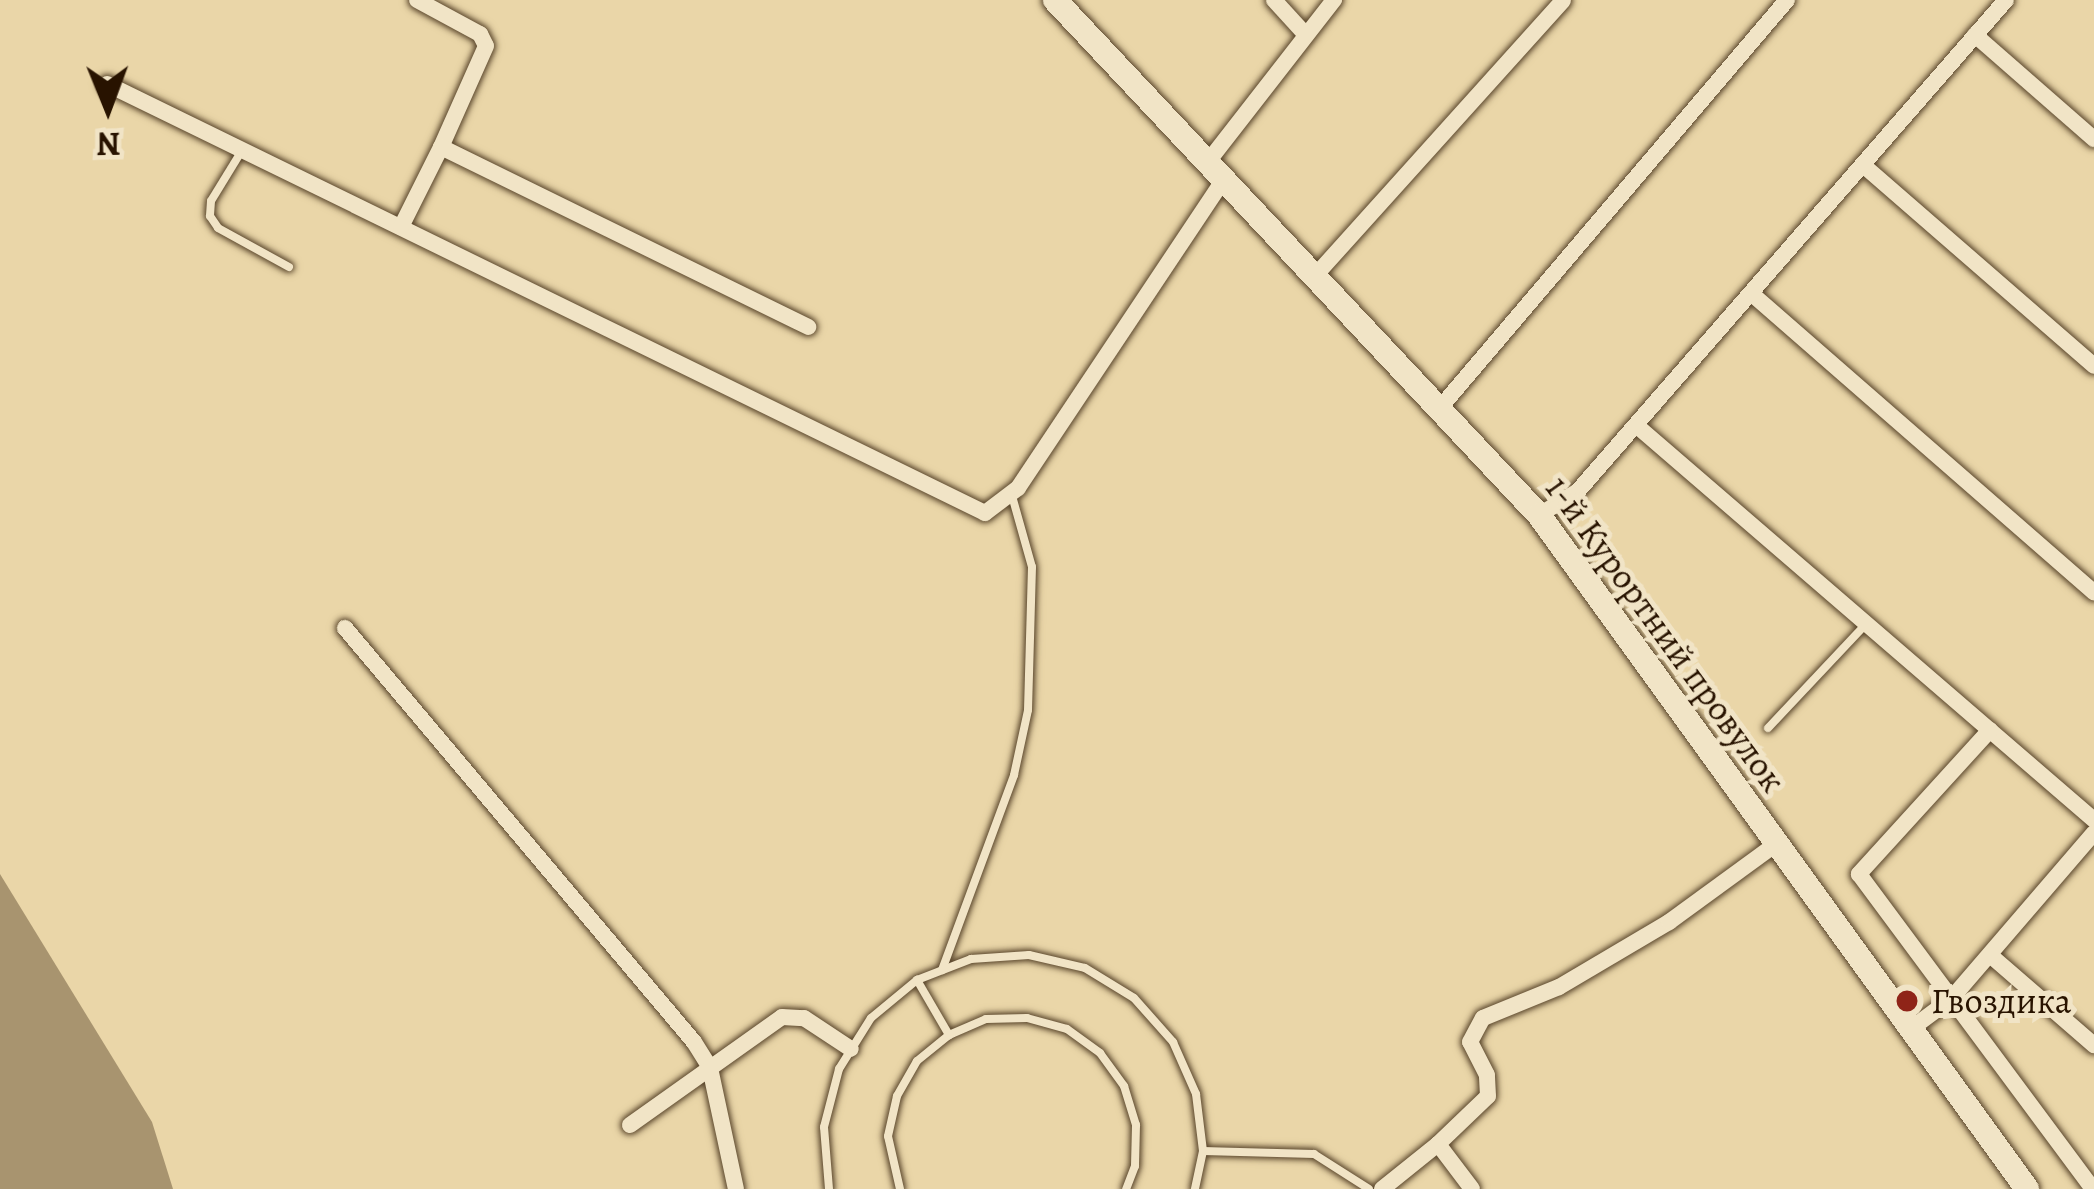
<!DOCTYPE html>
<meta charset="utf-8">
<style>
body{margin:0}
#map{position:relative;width:2094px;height:1189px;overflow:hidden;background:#ead6a8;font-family:Alegreya,serif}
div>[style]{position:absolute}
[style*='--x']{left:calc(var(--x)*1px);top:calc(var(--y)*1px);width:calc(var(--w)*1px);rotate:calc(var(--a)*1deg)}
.water>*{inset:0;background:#a8946f}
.roads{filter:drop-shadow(0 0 3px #58442a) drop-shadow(0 0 3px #58442a)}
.lane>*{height:8px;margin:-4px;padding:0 4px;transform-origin:4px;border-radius:4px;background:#f1e4c6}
.street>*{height:16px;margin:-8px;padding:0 8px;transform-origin:8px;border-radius:8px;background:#f1e4c6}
.secondary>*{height:24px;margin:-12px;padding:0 12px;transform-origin:12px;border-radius:12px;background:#f1e4c6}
.dots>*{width:33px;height:33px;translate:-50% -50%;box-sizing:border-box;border:6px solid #f1e4c6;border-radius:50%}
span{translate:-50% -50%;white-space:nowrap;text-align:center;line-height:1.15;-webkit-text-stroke:10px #f1e4c6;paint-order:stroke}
.street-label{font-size:36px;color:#281300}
.poi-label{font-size:36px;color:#281300}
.left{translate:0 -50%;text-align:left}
.north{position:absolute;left:48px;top:48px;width:120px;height:120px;-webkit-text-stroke:9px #f1e4c6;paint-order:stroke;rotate:179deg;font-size:33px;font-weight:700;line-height:48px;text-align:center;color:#281300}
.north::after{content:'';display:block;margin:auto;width:42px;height:54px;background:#281300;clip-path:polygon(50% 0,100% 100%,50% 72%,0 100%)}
</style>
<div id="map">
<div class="water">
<i style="clip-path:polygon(0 874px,152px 1122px,173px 1189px,0 1189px)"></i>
</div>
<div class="roads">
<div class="lane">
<i style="--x:241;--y:152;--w:57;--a:121.5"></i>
<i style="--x:211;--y:201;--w:15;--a:94"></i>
<i style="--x:210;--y:216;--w:14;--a:56"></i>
<i style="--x:218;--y:228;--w:81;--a:28.8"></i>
<i style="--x:1768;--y:728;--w:143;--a:-46.7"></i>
<i style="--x:942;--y:970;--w:208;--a:-69.7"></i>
<i style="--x:1014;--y:775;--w:66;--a:-77.8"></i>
<i style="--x:1028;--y:710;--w:143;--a:-88.4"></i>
<i style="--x:1032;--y:567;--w:74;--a:-105.7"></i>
<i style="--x:917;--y:980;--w:64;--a:59.8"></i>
<i style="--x:1203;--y:1151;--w:111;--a:1.5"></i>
<i style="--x:1314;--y:1154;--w:65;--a:32.5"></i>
<i style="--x:829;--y:1189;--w:62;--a:-94.6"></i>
<i style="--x:824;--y:1127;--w:60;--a:-75.5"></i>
<i style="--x:839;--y:1069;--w:60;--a:-57.9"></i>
<i style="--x:871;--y:1018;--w:60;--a:-39.6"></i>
<i style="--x:917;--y:980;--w:58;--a:-21.3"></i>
<i style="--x:971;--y:959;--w:58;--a:-3.9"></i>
<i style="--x:1029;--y:955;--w:57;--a:13.1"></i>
<i style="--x:1085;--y:968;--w:57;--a:31.5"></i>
<i style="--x:1134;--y:998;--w:59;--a:48.4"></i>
<i style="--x:1173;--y:1042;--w:57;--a:66.1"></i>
<i style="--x:1196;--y:1094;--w:57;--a:83"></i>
<i style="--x:1203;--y:1151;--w:39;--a:102"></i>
<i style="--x:900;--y:1189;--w:54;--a:-102.8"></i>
<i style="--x:888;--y:1136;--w:41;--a:-77.3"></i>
<i style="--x:897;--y:1096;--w:40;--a:-60.3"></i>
<i style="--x:917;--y:1061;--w:41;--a:-39.1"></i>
<i style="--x:949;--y:1035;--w:40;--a:-23.4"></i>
<i style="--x:986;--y:1019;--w:41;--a:-1.4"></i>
<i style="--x:1027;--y:1018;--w:41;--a:15.4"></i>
<i style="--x:1067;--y:1029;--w:41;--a:36"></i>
<i style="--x:1100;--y:1053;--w:41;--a:54"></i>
<i style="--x:1124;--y:1086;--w:41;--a:72.9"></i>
<i style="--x:1136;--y:1125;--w:41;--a:91.4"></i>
<i style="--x:1135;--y:1166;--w:25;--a:111"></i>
</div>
<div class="street">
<i style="--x:417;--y:0;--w:72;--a:28.4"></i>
<i style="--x:480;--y:34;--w:13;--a:63"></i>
<i style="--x:486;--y:46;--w:111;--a:114"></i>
<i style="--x:1274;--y:0;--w:47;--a:47.6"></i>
<i style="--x:1975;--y:35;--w:158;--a:41.2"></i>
<i style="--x:107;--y:84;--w:977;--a:26.04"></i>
<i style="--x:985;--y:513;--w:41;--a:-37.1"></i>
<i style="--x:1018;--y:488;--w:368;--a:-56.3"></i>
<i style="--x:1207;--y:163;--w:207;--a:-52.1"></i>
<i style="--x:1863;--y:165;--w:306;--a:41"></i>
<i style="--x:401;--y:227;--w:89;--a:-63.4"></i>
<i style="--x:441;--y:147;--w:409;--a:26.1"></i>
<i style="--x:1314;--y:277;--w:372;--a:-48"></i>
<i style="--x:1752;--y:294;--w:454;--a:41.1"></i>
<i style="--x:1439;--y:409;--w:537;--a:-49.61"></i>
<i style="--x:1637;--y:426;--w:603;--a:40.77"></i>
<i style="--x:1539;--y:515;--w:46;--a:-31.6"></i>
<i style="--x:1578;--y:491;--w:651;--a:-48.92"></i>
<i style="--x:345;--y:628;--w:541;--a:49.87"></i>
<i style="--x:694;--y:1042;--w:31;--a:58"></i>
<i style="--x:710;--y:1068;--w:124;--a:77.9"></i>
<i style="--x:1990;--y:730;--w:195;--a:132.3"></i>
<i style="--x:1859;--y:874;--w:392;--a:53.4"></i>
<i style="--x:1990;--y:955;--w:138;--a:40.9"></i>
<i style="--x:1912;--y:1028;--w:49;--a:-36.6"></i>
<i style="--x:1951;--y:999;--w:219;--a:-49.3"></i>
<i style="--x:630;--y:1125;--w:186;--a:-35.4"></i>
<i style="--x:782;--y:1017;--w:22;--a:3"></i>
<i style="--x:804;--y:1018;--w:56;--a:33.4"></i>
<i style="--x:1438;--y:1144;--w:69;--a:-43.8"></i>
<i style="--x:1488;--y:1096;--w:21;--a:-93"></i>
<i style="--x:1487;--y:1075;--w:37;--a:-117"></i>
<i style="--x:1470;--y:1042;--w:27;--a:-62"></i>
<i style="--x:1483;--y:1018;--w:82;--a:-22.2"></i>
<i style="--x:1559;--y:987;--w:128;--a:-30.6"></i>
<i style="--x:1669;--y:922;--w:132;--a:-36.1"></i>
<i style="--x:1382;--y:1189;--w:72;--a:-38.8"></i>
<i style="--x:1438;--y:1144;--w:56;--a:52.9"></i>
</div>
<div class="secondary">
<i style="--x:1055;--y:0;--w:707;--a:46.78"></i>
<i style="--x:1539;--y:515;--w:832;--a:54.09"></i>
</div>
</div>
<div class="dots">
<i style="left:1907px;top:1001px;background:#8f2418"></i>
</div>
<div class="street-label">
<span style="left:1666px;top:634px;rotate:54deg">1-й Курортний провулок</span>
</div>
<div class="poi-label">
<span class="left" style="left:1931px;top:1001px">Гвоздика</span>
</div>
<div class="north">N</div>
</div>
